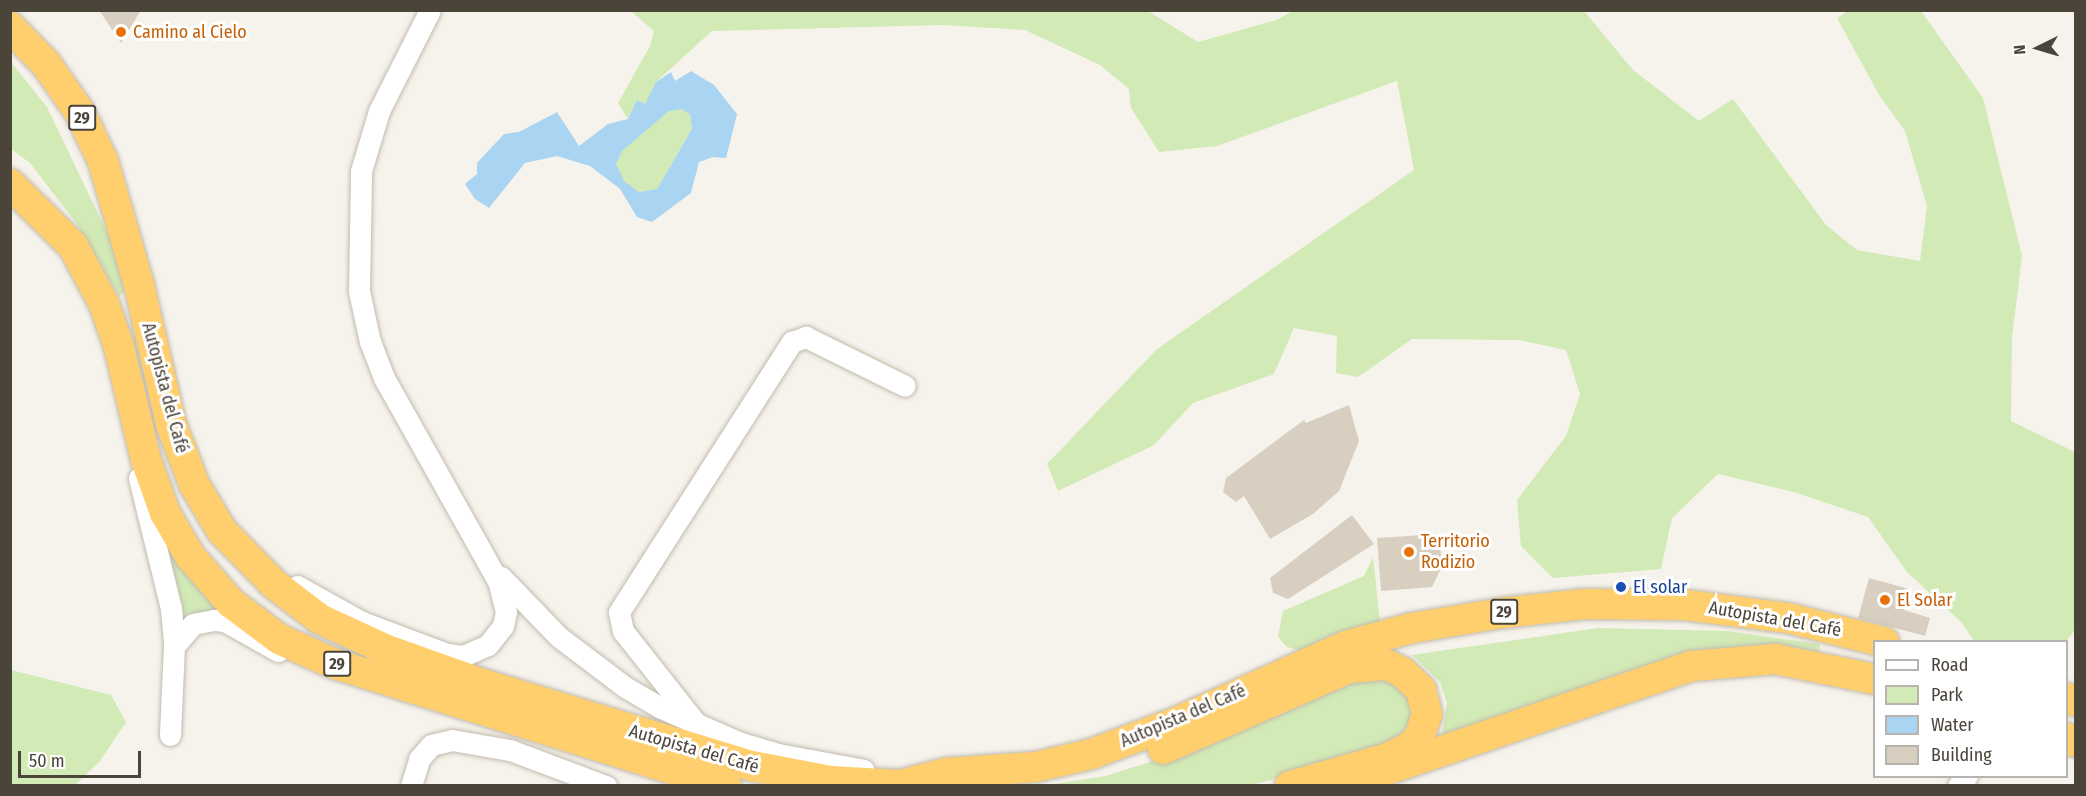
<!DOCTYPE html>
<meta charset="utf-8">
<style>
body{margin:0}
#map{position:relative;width:2086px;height:796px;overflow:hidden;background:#f6f3ec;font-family:"Fira Sans Condensed",sans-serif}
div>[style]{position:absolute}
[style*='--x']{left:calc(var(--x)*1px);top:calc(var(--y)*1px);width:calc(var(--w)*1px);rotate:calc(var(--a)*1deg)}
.green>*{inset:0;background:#d2eab5}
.water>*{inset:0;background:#a9d4f2}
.building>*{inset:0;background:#d8cfc1}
.roads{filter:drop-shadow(0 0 2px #c2bbae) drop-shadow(0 0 2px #c2bbae)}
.minor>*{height:21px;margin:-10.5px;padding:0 10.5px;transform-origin:10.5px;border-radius:10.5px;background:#fff}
.highway>*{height:30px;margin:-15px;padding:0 15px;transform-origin:15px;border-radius:15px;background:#ffcf6e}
.dots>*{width:16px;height:16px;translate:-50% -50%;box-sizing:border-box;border:3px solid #fff;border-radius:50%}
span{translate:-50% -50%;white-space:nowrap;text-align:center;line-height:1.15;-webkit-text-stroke:6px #fff;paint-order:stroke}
.shield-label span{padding:2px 4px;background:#fff;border:2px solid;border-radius:4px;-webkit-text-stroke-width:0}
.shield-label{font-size:16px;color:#4b4439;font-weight:700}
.food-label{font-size:18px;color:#c56008}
.left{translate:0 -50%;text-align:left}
.street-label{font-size:18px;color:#4b4439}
.transit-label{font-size:18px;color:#164399}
.frame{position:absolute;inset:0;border:12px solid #4b4439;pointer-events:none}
.legend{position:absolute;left:1873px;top:640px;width:195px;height:138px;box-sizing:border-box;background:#fff;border:2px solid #b7b4b0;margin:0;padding:8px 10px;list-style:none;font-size:18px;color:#4b4439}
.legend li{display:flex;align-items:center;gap:12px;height:30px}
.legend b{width:30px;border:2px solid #b7b4b0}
.north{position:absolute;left:2008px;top:18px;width:60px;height:60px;-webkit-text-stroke:4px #fff;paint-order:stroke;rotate:265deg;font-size:16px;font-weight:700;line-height:24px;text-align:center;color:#4b4439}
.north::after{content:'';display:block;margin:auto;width:21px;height:27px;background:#4b4439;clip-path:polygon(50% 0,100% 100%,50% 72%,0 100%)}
.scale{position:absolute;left:18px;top:751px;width:123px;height:27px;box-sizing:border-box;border:3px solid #4b4439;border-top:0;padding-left:8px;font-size:18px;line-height:21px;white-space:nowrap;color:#4b4439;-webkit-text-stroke:4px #fff;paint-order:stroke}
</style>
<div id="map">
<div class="green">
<i style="clip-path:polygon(631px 11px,1148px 11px,1198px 42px,1276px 20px,1293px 11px,1584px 11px,1633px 70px,1699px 121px,1733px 99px,1826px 225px,1857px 250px,1920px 261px,1927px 206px,1905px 131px,1879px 95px,1837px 18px,1848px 11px,1921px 11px,1983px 98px,2022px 256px,2012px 337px,2011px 421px,2075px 452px,2075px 630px,2066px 641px,1974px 641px,1962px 623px,1907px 572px,1868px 517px,1794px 492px,1718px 474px,1672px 518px,1661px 569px,1553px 578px,1521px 546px,1517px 500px,1566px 436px,1580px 394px,1566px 350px,1519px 340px,1412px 339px,1358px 377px,1336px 373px,1337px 336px,1294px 328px,1274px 374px,1193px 403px,1154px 445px,1058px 491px,1047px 464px,1157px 349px,1414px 170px,1397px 81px,1217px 146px,1159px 152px,1131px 108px,1129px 89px,1100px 65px,1025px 30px,941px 25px,712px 31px,656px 82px,645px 104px,637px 101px,628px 119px,618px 103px,650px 46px,654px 31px)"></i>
<i style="clip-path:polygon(10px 61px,47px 107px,112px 243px,125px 292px,119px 296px,76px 223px,30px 163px,11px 149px)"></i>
<i style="clip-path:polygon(682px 109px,690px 115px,692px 129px,657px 189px,639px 192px,623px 182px,616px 164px,622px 150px,669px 111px)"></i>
<i style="clip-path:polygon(165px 537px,236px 620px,213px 611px,192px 613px,179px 621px)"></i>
<i style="clip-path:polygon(1373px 557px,1381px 631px,1312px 654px,1287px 647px,1278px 637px,1283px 611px,1364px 576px)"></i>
<i style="clip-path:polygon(1598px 628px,1727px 631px,1820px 644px,1819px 653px,1725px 651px,1441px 742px,1447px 702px,1440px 682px,1412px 655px)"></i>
<i style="clip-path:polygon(11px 670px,111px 695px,126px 722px,100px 761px,75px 785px,11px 785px)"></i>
<i style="clip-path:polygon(1371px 674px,1413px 690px,1416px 726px,1388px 752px,1246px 786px,1042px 786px,1105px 776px,1195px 748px)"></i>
</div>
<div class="water">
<i style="clip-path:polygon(evenodd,691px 71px,714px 85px,737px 114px,726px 158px,713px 157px,699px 162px,691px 193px,652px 222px,637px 217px,620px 189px,590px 166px,557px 156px,525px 163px,489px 208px,475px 199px,465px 184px,477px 174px,477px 163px,504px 134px,519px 132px,557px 112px,579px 146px,608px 124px,628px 119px,637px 100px,645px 104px,656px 82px,671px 72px,675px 81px,691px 71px,682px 109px,690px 115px,692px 129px,657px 189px,639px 192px,624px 181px,616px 164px,622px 151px,669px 111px,682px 109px)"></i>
</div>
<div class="building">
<i style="clip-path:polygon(99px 10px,141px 10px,121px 43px)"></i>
<i style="clip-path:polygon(1349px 405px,1359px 441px,1339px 491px,1313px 514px,1270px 539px,1244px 496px,1236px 502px,1223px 492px,1226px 478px,1304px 420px,1306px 423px)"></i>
<i style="clip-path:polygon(1352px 515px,1374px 544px,1288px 599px,1273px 593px,1270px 578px)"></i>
<i style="clip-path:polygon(1439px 534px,1442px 566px,1432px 587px,1381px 591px,1377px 538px)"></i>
<i style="clip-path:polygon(1869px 578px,1909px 589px,1904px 610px,1930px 618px,1925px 636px,1858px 618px)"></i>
</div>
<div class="roads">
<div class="minor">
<i style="--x:139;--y:478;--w:134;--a:76.2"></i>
<i style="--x:171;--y:608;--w:38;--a:85"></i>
<i style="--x:174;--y:646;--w:89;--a:92.6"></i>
<i style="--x:501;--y:577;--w:83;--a:46"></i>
<i style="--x:559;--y:637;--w:83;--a:37.1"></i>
<i style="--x:625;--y:687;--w:42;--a:30.3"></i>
<i style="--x:661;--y:708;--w:84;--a:23.8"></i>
<i style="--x:738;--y:742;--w:42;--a:16.7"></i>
<i style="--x:778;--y:754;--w:87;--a:10.5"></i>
<i style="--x:297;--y:586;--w:74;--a:29"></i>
<i style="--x:362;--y:622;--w:91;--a:20.6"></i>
<i style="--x:447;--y:654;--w:16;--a:7"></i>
<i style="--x:463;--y:656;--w:27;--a:-24"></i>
<i style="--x:488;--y:645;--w:24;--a:-52"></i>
<i style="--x:503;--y:626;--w:14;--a:-78"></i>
<i style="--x:506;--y:612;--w:32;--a:-104"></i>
<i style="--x:498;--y:581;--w:233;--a:-119.3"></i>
<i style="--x:384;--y:378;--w:39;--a:-111"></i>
<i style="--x:370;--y:342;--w:52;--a:-102.2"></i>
<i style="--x:359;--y:291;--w:120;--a:-89"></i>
<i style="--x:361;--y:171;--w:63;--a:-73.3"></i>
<i style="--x:379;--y:111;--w:113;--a:-63.2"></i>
<i style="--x:174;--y:646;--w:29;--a:-49"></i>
<i style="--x:193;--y:624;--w:21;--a:-11"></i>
<i style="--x:214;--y:620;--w:11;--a:5"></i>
<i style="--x:225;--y:621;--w:61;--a:29.5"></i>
<i style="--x:698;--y:726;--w:121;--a:-128.3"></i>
<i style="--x:623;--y:631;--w:19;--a:-102"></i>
<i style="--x:619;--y:612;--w:321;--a:-57.4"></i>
<i style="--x:792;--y:342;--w:15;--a:-20"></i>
<i style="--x:806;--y:337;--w:110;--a:26.3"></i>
<i style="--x:411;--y:786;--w:28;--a:-73"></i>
<i style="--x:419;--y:759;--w:18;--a:-49"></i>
<i style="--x:431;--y:745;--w:22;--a:-13"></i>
<i style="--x:452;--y:740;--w:59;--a:9.8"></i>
<i style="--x:510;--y:750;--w:103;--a:20.6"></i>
<i style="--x:1958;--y:786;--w:13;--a:-48"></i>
</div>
<div class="highway">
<i style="--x:10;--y:27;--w:52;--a:45.8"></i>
<i style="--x:46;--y:64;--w:57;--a:54.9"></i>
<i style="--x:79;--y:111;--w:55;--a:64.4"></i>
<i style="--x:103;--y:161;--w:129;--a:73.8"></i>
<i style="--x:139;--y:285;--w:143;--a:77"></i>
<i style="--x:171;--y:424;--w:64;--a:69"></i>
<i style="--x:194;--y:484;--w:55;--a:59.2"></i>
<i style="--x:222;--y:531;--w:74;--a:45.5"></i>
<i style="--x:274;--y:584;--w:58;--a:37.3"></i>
<i style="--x:320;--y:619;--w:74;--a:24.8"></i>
<i style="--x:387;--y:650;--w:102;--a:19.5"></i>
<i style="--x:483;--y:684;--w:281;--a:17"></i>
<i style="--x:752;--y:766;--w:80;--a:10.8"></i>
<i style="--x:831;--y:781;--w:69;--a:3.3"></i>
<i style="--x:900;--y:785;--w:49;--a:-14.3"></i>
<i style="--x:947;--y:773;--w:88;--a:-3.9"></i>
<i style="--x:1035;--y:767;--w:57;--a:-13.1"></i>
<i style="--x:1091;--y:754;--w:92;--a:-20.4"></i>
<i style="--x:1177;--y:722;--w:185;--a:-24.2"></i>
<i style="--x:1346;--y:646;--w:68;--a:-15.3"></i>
<i style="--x:1412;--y:628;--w:91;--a:-9.5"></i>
<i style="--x:1502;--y:613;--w:83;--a:-6.2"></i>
<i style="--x:1585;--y:604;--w:100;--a:0.6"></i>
<i style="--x:1685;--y:605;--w:104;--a:7.2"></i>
<i style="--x:1788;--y:618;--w:99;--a:14"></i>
<i style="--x:10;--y:184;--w:88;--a:44.5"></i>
<i style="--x:73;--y:246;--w:66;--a:61.9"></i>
<i style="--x:104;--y:304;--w:46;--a:70.8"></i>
<i style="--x:119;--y:347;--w:116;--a:76.6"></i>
<i style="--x:146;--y:460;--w:56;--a:70.3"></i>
<i style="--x:165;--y:513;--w:50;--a:59.8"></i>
<i style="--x:190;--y:556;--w:62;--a:48.9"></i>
<i style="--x:231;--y:603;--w:60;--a:36.9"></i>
<i style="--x:279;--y:639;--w:61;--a:24.1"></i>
<i style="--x:335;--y:664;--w:410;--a:17.3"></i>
<i style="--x:2066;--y:698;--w:10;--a:17"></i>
<i style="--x:2066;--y:738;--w:11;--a:22"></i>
<i style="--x:1163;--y:749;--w:203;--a:-23.5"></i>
<i style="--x:1349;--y:668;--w:38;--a:-5"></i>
<i style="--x:1387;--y:665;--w:17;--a:25"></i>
<i style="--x:1402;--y:672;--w:26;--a:43"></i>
<i style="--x:1421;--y:690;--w:25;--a:76"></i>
<i style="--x:1427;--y:714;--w:23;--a:108"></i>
<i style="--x:1420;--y:736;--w:13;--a:132"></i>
<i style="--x:1411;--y:746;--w:29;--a:153"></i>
<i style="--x:1385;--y:759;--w:99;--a:164.1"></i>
<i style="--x:1339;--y:786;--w:373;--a:-18.8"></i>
<i style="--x:1692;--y:666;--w:83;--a:-4.8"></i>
<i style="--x:1775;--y:659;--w:101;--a:11.4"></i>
</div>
</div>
<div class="dots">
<i style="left:121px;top:32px;background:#e8710a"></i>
<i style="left:1409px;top:552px;background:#e8710a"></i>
<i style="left:1621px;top:587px;background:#1a4fb4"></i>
<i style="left:1885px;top:600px;background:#e8710a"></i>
</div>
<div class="shield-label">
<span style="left:82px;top:118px">29</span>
<span style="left:1504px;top:612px">29</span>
<span style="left:337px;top:664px">29</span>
</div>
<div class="food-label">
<span class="left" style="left:133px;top:32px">Camino al Cielo</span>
<span class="left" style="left:1421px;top:552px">Territorio<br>Rodizio</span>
<span class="left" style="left:1897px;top:600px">El Solar</span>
</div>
<div class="street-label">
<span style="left:165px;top:388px;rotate:75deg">Autopista del Café</span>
<span style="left:1775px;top:619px;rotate:10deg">Autopista del Café</span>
<span style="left:1183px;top:716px;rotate:-23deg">Autopista del Café</span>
<span style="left:694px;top:749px;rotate:16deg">Autopista del Café</span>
</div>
<div class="transit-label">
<span class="left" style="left:1633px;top:587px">El solar</span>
</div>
<div class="frame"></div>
<ul class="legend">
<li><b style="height:8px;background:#fff"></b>Road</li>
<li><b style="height:16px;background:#d2eab5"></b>Park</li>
<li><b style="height:16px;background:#a9d4f2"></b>Water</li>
<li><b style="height:16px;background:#d8cfc1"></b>Building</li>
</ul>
<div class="north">N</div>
<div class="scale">50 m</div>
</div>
